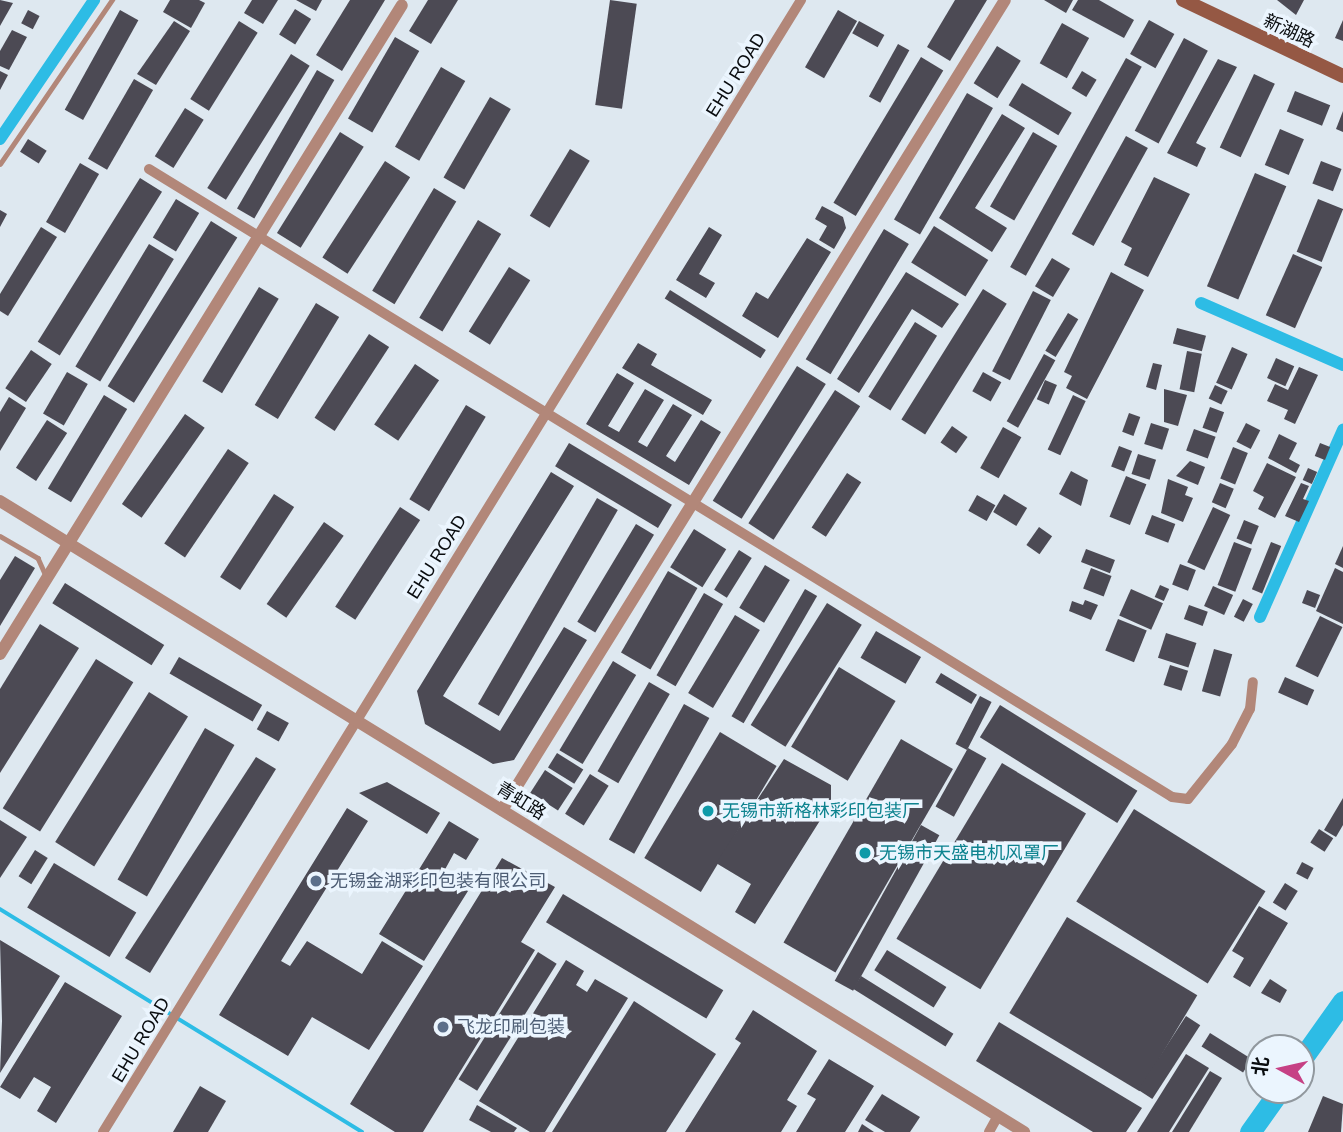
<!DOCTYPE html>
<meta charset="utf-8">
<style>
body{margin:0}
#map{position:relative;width:1343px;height:1132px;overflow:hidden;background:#dee8f0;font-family:Helvetica,"Noto Sans SC",sans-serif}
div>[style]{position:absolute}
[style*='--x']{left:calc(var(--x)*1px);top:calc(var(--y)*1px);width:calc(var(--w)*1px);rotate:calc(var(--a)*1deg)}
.stream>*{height:3.5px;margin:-1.75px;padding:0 1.75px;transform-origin:1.75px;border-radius:1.75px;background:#2dbce5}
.canal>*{height:12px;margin:-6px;padding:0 6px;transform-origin:6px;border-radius:6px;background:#2dbce5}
.river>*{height:21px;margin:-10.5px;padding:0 10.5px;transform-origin:10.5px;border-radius:10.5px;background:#2dbce5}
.building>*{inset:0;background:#4c4a54;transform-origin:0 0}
.service>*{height:4.5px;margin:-2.25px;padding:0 2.25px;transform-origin:2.25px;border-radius:2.25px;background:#b28779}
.minor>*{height:10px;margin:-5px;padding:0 5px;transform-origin:5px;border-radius:5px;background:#b28779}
.tertiary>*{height:12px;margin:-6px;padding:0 6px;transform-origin:6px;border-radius:6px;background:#b28779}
.secondary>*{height:14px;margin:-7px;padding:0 7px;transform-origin:7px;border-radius:7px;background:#955844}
.dots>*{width:19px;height:19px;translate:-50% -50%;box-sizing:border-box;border:4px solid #ebf5fe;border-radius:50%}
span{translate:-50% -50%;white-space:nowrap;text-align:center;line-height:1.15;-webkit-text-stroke:7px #ebf5fe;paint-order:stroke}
.street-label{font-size:18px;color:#090c0f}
.culture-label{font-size:18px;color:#0d838f}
.left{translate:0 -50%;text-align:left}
.service-label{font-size:18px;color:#4e5e75}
.north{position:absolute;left:1245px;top:1034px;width:70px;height:70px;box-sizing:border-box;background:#ebf5fe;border:2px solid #91989e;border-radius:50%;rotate:278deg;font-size:19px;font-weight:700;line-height:28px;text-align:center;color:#090c0f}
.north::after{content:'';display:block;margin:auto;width:24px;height:32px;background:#c64185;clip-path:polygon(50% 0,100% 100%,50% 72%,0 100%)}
</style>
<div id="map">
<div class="stream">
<i style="--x:0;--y:909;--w:425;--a:31.6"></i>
</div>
<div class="canal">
<i style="--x:0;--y:139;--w:168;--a:-55.9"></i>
<i style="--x:1201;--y:303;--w:155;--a:23.6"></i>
<i style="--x:1260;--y:617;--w:205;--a:-66.1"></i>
</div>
<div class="river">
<i style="--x:1301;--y:1060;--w:72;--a:-54.6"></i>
<i style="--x:1250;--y:1132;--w:52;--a:-54.5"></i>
</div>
<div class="building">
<i style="clip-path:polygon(0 0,13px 3px,0 26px)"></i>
<i style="clip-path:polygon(170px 0,199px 0,205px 3px,191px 28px,163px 12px)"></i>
<i style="clip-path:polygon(252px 0,278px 0,263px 24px,244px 13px)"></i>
<i style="clip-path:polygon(296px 0,322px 0,316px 11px)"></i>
<i style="clip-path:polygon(350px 0,385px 0,342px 71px,316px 55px)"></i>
<i style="clip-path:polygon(428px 0,458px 0,431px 44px,409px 31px)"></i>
<i style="left:610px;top:0;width:27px;height:106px;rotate:8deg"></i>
<i style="clip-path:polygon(955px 0,987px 0,950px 61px,927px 47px)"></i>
<i style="clip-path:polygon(1044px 0,1073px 0,1066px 13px)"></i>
<i style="clip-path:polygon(1078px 0,1099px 0,1134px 20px,1124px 38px,1072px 10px)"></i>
<i style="clip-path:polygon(1277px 0,1304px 0,1296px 15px)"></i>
<i style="left:295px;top:9px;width:19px;height:30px;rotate:32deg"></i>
<i style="left:28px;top:10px;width:13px;height:15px;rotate:27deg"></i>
<i style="left:120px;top:10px;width:21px;height:114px;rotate:29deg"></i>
<i style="left:838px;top:10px;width:22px;height:66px;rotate:30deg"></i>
<i style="left:1149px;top:20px;width:29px;height:39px;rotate:29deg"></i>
<i style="clip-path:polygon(1343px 20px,1343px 41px,1335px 38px)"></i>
<i style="clip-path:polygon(174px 21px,190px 31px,156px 85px,137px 74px)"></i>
<i style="left:239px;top:21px;width:22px;height:92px;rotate:32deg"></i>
<i style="left:859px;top:21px;width:29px;height:14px;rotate:29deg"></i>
<i style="left:1062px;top:23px;width:31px;height:46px;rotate:29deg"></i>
<i style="clip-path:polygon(12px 30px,27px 37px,9px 70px,0 66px,0 51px)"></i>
<i style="left:395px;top:37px;width:28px;height:94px;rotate:30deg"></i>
<i style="left:1184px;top:38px;width:27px;height:105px;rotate:28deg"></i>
<i style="left:898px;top:44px;width:13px;height:60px;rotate:29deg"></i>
<i style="left:997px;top:46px;width:28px;height:44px;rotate:32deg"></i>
<i style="left:291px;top:54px;width:22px;height:158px;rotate:32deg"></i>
<i style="left:921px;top:57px;width:26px;height:170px;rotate:31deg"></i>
<i style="left:1126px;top:58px;width:18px;height:239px;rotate:29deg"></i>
<i style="clip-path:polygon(1218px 59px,1237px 67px,1196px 143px,1206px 148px,1197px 167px,1167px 153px)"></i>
<i style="left:441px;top:67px;width:28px;height:92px;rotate:30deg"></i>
<i style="left:317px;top:70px;width:20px;height:160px;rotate:30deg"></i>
<i style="clip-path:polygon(0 71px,8px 75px,0 90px)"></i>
<i style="left:1082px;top:71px;width:17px;height:20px;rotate:31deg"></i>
<i style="left:1254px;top:74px;width:23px;height:81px;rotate:25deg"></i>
<i style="left:134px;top:79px;width:22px;height:92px;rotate:30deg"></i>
<i style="left:1022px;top:83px;width:58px;height:26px;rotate:31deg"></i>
<i style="left:1295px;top:91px;width:38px;height:22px;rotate:22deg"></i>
<i style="left:967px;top:93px;width:30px;height:146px;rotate:30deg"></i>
<i style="left:490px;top:97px;width:24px;height:93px;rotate:30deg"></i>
<i style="left:185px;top:108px;width:22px;height:57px;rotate:32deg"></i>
<i style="clip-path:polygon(1343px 111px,1343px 132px,1336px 129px)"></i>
<i style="clip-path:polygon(1002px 114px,1025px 128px,975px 208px,1007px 228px,992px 252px,939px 218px)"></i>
<i style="left:1280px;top:129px;width:26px;height:39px;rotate:23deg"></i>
<i style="left:340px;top:132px;width:28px;height:119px;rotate:32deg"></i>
<i style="left:1033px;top:132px;width:28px;height:86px;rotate:30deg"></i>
<i style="left:1126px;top:136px;width:25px;height:112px;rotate:29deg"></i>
<i style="left:28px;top:139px;width:22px;height:15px;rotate:32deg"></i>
<i style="left:570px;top:149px;width:23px;height:78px;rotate:31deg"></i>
<i style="left:385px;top:161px;width:30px;height:115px;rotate:33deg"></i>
<i style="left:1321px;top:161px;width:22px;height:24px;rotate:21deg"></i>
<i style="left:80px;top:163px;width:22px;height:68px;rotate:30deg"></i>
<i style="left:1255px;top:173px;width:34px;height:123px;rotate:23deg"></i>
<i style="clip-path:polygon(1154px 177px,1190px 194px,1148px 277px,1124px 265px,1132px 248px,1121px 242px)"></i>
<i style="left:140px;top:178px;width:26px;height:193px;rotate:32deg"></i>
<i style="left:434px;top:188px;width:26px;height:120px;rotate:31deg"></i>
<i style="left:176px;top:199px;width:27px;height:45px;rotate:31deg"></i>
<i style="left:1318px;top:199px;width:27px;height:57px;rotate:22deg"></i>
<i style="clip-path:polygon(822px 206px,843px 217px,846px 228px,834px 249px,819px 240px,827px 226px,815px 219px)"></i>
<i style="clip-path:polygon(0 210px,7px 214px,0 227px)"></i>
<i style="left:478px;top:220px;width:27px;height:114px;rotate:31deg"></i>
<i style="left:211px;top:221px;width:31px;height:195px;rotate:32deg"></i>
<i style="left:934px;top:226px;width:64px;height:43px;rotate:32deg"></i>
<i style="clip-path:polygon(41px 227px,57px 237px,8px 316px,0 311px,0 294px)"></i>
<i style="clip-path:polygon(709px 227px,722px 235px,699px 274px,715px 283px,706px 298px,676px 280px)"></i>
<i style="left:884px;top:229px;width:29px;height:152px;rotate:31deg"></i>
<i style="clip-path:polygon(807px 238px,831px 252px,778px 338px,742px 316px,756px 292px,768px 299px)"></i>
<i style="left:149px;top:244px;width:29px;height:143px;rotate:31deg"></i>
<i style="left:1293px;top:254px;width:32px;height:67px;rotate:24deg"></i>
<i style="left:1052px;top:258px;width:21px;height:33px;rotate:31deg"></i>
<i style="left:509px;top:267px;width:25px;height:76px;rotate:32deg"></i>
<i style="clip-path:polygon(906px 272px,959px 304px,942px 328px,912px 309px,859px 393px,837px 379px)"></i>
<i style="clip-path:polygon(1111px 272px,1144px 290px,1087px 399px,1066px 388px,1072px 376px,1064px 372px)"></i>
<i style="left:259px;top:287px;width:23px;height:110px;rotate:31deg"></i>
<i style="left:983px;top:289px;width:28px;height:154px;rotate:32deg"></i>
<i style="left:670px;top:290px;width:113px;height:10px;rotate:32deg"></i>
<i style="left:1033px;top:291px;width:20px;height:90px;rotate:27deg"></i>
<i style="left:316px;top:303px;width:27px;height:119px;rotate:31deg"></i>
<i style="left:1068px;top:313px;width:12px;height:44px;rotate:31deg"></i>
<i style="left:915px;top:322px;width:26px;height:88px;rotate:32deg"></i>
<i style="left:1177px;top:328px;width:30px;height:16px;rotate:15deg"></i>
<i style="left:369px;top:334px;width:24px;height:100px;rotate:33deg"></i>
<i style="clip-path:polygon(638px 343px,657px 354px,651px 365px,712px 400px,703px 415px,622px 368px)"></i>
<i style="left:1232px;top:347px;width:17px;height:39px;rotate:24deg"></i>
<i style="left:31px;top:350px;width:25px;height:46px;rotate:34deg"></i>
<i style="left:1187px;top:351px;width:15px;height:39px;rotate:11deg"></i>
<i style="left:1044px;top:354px;width:13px;height:77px;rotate:29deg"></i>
<i style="left:1276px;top:358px;width:20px;height:22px;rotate:24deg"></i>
<i style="clip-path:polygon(1153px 363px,1162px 365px,1156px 390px,1146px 387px)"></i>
<i style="left:415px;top:364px;width:29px;height:73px;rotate:34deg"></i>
<i style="left:797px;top:366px;width:34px;height:159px;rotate:32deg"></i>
<i style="clip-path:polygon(1299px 367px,1318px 375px,1295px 424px,1284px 419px,1288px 410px,1267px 401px,1275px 384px,1288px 390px)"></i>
<i style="left:67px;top:372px;width:24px;height:48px;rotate:30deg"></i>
<i style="left:983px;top:372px;width:21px;height:22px;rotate:29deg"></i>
<i style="clip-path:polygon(617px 373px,634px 383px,608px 426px,619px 432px,645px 389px,664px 400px,638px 442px,647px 447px,673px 404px,692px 415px,666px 456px,675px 462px,701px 420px,721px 432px,689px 485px,586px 424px)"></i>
<i style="left:1045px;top:380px;width:13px;height:21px;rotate:23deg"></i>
<i style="left:1215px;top:385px;width:14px;height:15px;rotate:25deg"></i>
<i style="clip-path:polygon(1164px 389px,1187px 395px,1178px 426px,1164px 422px)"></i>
<i style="left:835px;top:390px;width:30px;height:159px;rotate:33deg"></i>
<i style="left:104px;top:395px;width:27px;height:109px;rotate:31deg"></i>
<i style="left:1073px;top:395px;width:14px;height:60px;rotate:25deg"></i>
<i style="clip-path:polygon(9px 397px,26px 408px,0 451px,0 412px)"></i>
<i style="left:466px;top:405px;width:23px;height:110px;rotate:31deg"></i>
<i style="left:1210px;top:407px;width:15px;height:22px;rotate:20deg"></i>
<i style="left:1129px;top:413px;width:12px;height:20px;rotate:20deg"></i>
<i style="left:185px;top:414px;width:24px;height:110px;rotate:35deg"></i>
<i style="left:47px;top:420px;width:24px;height:57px;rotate:33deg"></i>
<i style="left:1151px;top:423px;width:19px;height:22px;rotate:18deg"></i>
<i style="left:1246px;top:423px;width:16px;height:21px;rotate:27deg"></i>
<i style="left:952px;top:426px;width:19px;height:20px;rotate:35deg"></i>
<i style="left:1003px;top:427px;width:21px;height:47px;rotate:29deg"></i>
<i style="left:1194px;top:429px;width:23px;height:23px;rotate:20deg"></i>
<i style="clip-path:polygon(1279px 434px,1297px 443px,1289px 459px,1300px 465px,1296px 473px,1268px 458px)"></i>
<i style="left:569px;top:443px;width:120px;height:27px;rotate:31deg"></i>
<i style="left:1320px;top:443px;width:11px;height:14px;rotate:22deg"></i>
<i style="left:1119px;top:446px;width:14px;height:22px;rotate:21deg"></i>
<i style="left:1233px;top:447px;width:16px;height:34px;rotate:22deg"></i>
<i style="left:228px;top:449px;width:25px;height:114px;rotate:34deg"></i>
<i style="left:1138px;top:454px;width:19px;height:21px;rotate:18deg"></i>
<i style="clip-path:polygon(1190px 461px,1205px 467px,1198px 485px,1176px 476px)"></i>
<i style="clip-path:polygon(1267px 463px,1296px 477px,1275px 518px,1258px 509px,1264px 497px,1253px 491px)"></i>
<i style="left:1308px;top:468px;width:10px;height:13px;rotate:24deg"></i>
<i style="clip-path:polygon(1071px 471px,1088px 480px,1081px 506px,1059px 494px)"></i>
<i style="clip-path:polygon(551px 472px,574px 486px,443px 696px,500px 731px,564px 627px,587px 640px,514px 760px,493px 764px,425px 724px,417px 691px)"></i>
<i style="left:847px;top:473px;width:17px;height:65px;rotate:33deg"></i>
<i style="left:1126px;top:476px;width:22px;height:44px;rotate:22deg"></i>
<i style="clip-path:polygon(1168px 479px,1188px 487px,1185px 495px,1193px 498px,1183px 522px,1161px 513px)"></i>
<i style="left:1220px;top:483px;width:15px;height:21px;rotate:23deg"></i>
<i style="clip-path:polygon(1301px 483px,1309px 486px,1303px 499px,1309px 501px,1299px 522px,1285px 516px)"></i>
<i style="left:274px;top:494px;width:24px;height:99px;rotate:33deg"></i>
<i style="left:1004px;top:494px;width:27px;height:21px;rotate:31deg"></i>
<i style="left:977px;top:495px;width:21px;height:18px;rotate:29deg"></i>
<i style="left:597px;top:498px;width:24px;height:238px;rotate:30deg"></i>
<i style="left:400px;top:507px;width:24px;height:119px;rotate:33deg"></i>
<i style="left:1213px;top:507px;width:19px;height:61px;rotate:25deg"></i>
<i style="left:1152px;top:515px;width:25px;height:20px;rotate:21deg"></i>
<i style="left:1244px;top:520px;width:16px;height:20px;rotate:22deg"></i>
<i style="left:324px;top:522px;width:24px;height:100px;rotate:35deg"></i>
<i style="left:636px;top:524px;width:21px;height:114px;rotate:31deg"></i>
<i style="left:1039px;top:527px;width:16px;height:22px;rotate:35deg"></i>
<i style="left:694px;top:529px;width:38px;height:45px;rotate:32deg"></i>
<i style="left:1234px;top:542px;width:19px;height:46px;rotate:21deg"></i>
<i style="left:1271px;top:542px;width:11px;height:51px;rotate:22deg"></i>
<i style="clip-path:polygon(1343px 546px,1343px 568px,1335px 564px)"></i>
<i style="left:1086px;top:549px;width:31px;height:14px;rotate:21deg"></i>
<i style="left:739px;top:550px;width:15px;height:47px;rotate:32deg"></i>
<i style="clip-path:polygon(15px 556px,35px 568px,0 626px,0 580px)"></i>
<i style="left:1180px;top:564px;width:17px;height:22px;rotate:21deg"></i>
<i style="left:765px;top:565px;width:29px;height:50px;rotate:31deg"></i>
<i style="left:1091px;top:568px;width:22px;height:22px;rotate:21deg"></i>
<i style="clip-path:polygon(1335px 568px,1343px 572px,1343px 624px,1316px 611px)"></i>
<i style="left:668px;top:571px;width:34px;height:94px;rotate:30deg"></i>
<i style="left:65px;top:583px;width:117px;height:24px;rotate:32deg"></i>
<i style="left:1160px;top:585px;width:10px;height:13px;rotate:24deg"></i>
<i style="left:1213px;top:586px;width:22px;height:22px;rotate:24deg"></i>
<i style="left:805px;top:589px;width:14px;height:147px;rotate:30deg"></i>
<i style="left:1131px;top:589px;width:35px;height:29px;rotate:24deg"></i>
<i style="left:1307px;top:590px;width:14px;height:14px;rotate:21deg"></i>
<i style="left:704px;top:593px;width:22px;height:95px;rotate:30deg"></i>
<i style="left:1243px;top:599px;width:11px;height:20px;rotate:27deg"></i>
<i style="clip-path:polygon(1085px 600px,1098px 605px,1091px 620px,1069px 611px,1072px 601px,1083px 605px)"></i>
<i style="left:827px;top:603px;width:41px;height:144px;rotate:32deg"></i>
<i style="left:1189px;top:605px;width:20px;height:15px;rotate:20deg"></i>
<i style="left:735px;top:615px;width:29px;height:91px;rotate:31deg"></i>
<i style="left:1320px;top:616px;width:25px;height:56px;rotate:26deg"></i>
<i style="left:1118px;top:619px;width:31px;height:34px;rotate:22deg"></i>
<i style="clip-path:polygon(40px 624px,79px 648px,0 773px,0 689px)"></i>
<i style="left:876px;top:631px;width:52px;height:31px;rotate:30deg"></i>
<i style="left:1166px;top:633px;width:32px;height:26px;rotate:18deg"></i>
<i style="left:1214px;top:649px;width:19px;height:44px;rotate:16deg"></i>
<i style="left:179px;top:657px;width:96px;height:19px;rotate:30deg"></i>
<i style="left:96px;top:659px;width:44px;height:176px;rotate:32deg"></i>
<i style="left:613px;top:661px;width:27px;height:104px;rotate:31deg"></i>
<i style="left:1170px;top:665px;width:19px;height:21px;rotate:18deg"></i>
<i style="left:839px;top:667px;width:66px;height:93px;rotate:31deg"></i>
<i style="left:941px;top:673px;width:42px;height:11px;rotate:31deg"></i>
<i style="left:1285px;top:677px;width:32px;height:17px;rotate:24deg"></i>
<i style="left:649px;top:682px;width:24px;height:103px;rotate:30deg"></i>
<i style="left:149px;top:692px;width:46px;height:177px;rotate:32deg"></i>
<i style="left:980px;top:696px;width:13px;height:54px;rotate:27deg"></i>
<i style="left:684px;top:704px;width:29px;height:155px;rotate:29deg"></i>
<i style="left:1000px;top:705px;width:162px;height:38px;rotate:32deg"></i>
<i style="left:267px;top:711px;width:25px;height:21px;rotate:29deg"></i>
<i style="left:205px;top:728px;width:34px;height:175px;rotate:30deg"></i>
<i style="left:720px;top:732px;width:66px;height:147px;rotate:31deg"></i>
<i style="left:901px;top:739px;width:60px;height:235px;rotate:30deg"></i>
<i style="left:968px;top:748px;width:21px;height:67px;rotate:29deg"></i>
<i style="left:557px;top:753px;width:31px;height:17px;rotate:32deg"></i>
<i style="clip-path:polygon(256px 757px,276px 769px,150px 973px,125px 958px)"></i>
<i style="clip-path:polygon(784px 759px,831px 785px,831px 803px,755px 924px,735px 912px,751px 884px,716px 863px)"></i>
<i style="left:1002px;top:763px;width:98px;height:205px;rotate:31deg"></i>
<i style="left:545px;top:770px;width:33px;height:27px;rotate:33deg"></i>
<i style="left:590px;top:774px;width:22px;height:47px;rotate:32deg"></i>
<i style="clip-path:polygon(387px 782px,440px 813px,427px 834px,359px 793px)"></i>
<i style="clip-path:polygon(1343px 798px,1343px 825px,1336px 837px,1324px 830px)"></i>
<i style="clip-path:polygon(347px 808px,368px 821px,281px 961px,290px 966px,307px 941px,362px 974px,382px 941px,423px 966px,369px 1050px,312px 1017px,288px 1056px,219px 1015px)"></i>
<i style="left:1134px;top:809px;width:155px;height:109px;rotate:32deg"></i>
<i style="clip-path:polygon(0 820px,27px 837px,0 878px)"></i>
<i style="clip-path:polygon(449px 821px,479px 839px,466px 860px,454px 853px,442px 875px,468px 891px,424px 961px,379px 934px)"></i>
<i style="left:921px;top:825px;width:21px;height:178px;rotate:29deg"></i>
<i style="left:1319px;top:829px;width:17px;height:16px;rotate:33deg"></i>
<i style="left:35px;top:850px;width:15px;height:31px;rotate:32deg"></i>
<i style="clip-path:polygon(502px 858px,555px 887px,521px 942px,535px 950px,423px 1132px,395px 1132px,350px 1104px)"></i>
<i style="left:1302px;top:862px;width:13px;height:13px;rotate:27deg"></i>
<i style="left:54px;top:863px;width:96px;height:52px;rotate:31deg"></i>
<i style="left:1285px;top:883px;width:15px;height:23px;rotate:32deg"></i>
<i style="left:563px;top:894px;width:187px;height:33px;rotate:31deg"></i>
<i style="clip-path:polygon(1259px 906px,1288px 923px,1250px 987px,1233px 977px,1244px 958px,1232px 951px)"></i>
<i style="left:1067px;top:917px;width:152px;height:112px;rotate:31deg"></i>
<i style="clip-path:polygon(0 940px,60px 976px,0 1073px,2px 1021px)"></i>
<i style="left:887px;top:950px;width:70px;height:24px;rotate:32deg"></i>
<i style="left:538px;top:952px;width:22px;height:150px;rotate:32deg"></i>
<i style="clip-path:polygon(566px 960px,584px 971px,576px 985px,587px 992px,595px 979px,628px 998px,545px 1132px,530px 1132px,479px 1101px)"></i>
<i style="left:861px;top:976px;width:109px;height:15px;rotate:32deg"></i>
<i style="clip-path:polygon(1270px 979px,1287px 990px,1280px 1003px,1261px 993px)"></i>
<i style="clip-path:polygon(65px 982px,122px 1016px,56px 1123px,37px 1111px,51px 1087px,34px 1077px,20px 1099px,0 1087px)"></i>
<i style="clip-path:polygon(634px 1001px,716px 1054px,666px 1132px,552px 1132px)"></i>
<i style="clip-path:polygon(753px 1010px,817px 1051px,787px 1100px,797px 1106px,781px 1132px,685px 1132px,741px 1043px,735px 1039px)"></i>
<i style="left:1186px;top:1016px;width:17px;height:88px;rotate:33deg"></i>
<i style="clip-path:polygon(999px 1022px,1142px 1108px,1126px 1132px,1093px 1132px,976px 1061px)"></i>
<i style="left:1210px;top:1033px;width:49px;height:16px;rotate:32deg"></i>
<i style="clip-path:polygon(1186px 1054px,1209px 1068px,1169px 1132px,1137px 1132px)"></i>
<i style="clip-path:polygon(829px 1059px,874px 1086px,845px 1132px,796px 1132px,816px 1099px,807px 1094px)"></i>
<i style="clip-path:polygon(1210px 1071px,1222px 1078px,1189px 1132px,1172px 1132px)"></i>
<i style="clip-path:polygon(200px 1086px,226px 1101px,208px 1132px,173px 1132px)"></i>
<i style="clip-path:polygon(882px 1094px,920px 1117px,910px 1132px,885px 1132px,865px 1120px)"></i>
<i style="clip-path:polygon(1323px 1096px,1343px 1104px,1341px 1132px,1308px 1132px)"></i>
<i style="clip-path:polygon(477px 1105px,517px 1128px,514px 1132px,491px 1132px,469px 1120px)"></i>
<i style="clip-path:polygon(862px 1124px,874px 1132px,858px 1132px)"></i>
</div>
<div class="service">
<i style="--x:0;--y:164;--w:199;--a:-55.7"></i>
<i style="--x:0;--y:536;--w:44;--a:30.1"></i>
<i style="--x:38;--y:558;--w:17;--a:66"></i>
</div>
<div class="minor">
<i style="--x:149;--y:169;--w:1200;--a:31.54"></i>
<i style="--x:1172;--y:797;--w:16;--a:7"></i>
<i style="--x:1188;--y:799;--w:70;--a:-51.3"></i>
<i style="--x:1232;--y:744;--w:39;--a:-63"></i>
<i style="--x:1250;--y:709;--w:27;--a:-84"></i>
<i style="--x:103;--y:1132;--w:1330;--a:-58.34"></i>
<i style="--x:989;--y:1132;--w:18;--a:-61"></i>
</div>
<div class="tertiary">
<i style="--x:0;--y:501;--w:1203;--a:31.64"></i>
<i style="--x:0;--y:654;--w:763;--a:-58.23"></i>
<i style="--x:502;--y:810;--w:953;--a:-58.16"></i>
</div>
<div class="secondary">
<i style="--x:1183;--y:0;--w:177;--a:25.4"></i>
</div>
<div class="dots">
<i style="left:708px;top:811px;background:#0f9aa8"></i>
<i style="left:865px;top:853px;background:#0f9aa8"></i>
<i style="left:316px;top:881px;background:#5c6f8a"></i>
<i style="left:443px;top:1027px;background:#5c6f8a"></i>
</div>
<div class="street-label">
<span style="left:1289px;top:31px;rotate:25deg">新湖路</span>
<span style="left:736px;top:75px;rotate:-58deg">EHU ROAD</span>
<span style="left:437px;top:557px;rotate:-58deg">EHU ROAD</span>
<span style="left:521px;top:801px;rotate:32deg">青虹路</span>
<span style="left:141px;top:1040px;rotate:-59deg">EHU ROAD</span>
</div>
<div class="culture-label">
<span class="left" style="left:722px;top:811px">无锡市新格林彩印包装厂</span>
<span class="left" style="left:879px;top:853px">无锡市天盛电机风罩厂</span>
</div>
<div class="service-label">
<span class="left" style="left:330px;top:881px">无锡金湖彩印包装有限公司</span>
<span class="left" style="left:457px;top:1027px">飞龙印刷包装</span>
</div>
<div class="north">北</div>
</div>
